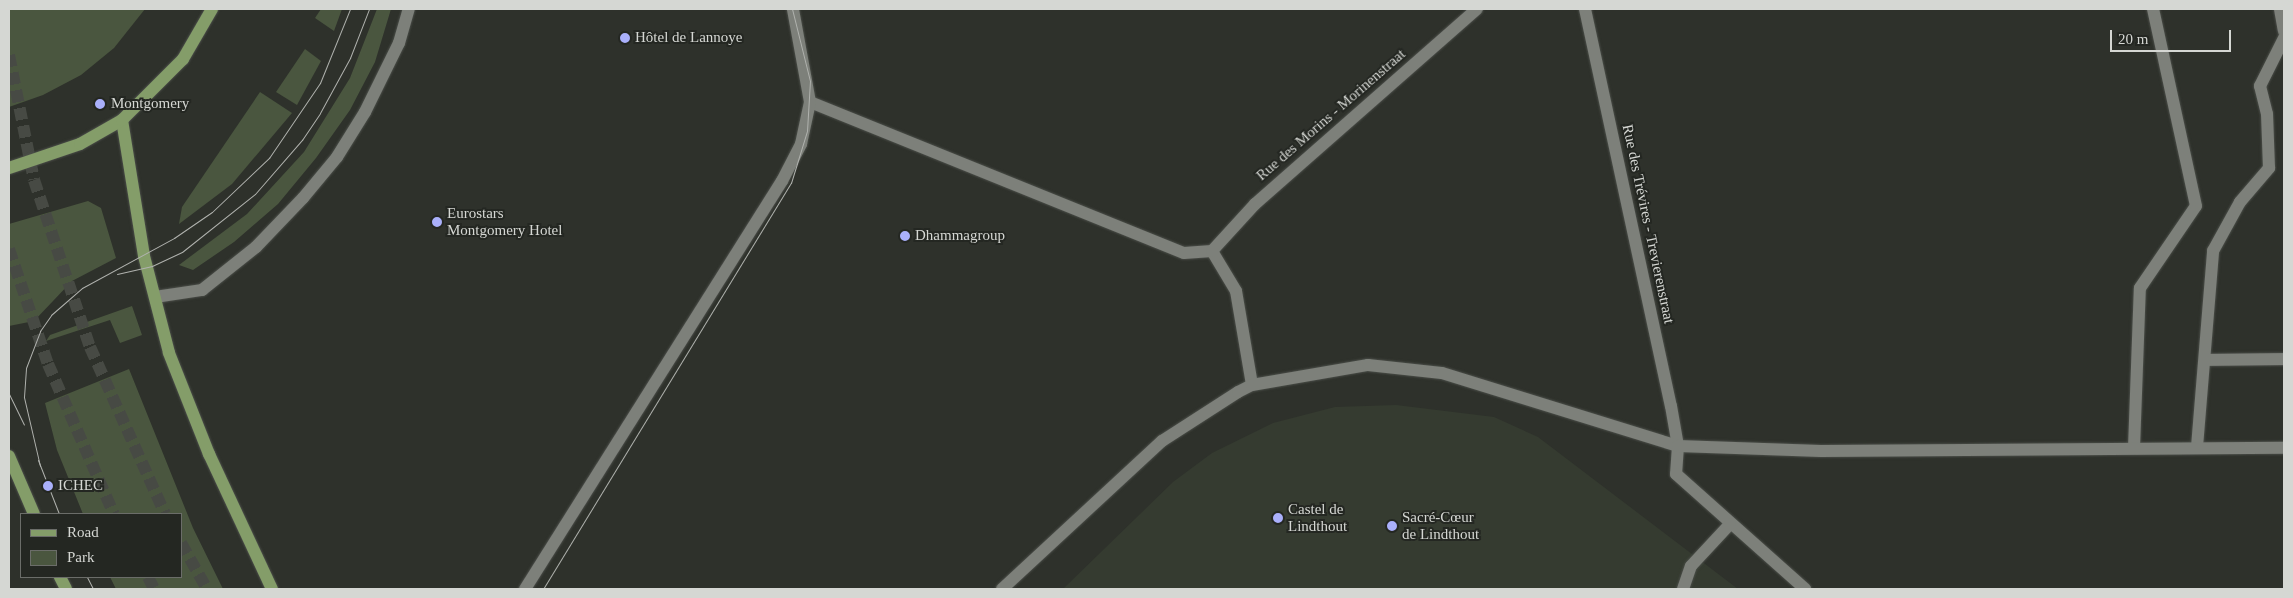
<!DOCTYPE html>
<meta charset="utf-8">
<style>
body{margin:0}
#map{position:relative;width:2293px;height:598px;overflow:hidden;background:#2e312b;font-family:"Times New Roman",serif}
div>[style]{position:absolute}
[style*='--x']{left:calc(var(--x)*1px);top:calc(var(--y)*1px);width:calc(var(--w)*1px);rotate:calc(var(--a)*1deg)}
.built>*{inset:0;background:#353b30}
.green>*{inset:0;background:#4a563f}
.major-tunnel>*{height:12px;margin-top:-6px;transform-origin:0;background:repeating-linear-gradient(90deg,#474a44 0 12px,transparent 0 18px)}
.roads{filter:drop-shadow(0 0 1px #4b4e49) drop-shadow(0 0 1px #4b4e49)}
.minor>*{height:12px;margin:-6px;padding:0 6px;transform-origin:6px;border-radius:6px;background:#7d807a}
.major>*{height:12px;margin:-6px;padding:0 6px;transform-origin:6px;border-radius:6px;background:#849d69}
.tram>*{height:1px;margin:-0.5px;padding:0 0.5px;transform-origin:0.5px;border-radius:0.5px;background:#b0b2ae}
.dots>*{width:14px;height:14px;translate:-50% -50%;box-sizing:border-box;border:2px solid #242722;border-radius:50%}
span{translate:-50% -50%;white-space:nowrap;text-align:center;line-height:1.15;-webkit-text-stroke:4px #242722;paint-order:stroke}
.poi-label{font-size:15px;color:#d5d7d3}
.left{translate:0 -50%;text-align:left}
.street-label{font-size:15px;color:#d5d7d3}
.frame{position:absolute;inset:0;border:10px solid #d5d7d3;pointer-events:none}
.legend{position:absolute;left:20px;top:513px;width:162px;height:65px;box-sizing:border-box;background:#242722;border:1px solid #6b6d69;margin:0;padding:6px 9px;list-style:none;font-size:15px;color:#d5d7d3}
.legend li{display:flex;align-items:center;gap:10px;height:25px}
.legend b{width:25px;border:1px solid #6b6d69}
.scale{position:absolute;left:2110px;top:30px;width:121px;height:22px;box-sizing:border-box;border:2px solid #d5d7d3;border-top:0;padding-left:6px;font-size:15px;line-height:18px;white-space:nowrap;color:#d5d7d3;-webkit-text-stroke:4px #242722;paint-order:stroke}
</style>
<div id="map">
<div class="built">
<i style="clip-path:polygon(1396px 405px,1494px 417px,1538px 437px,1738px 589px,1063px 589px,1173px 482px,1212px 453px,1273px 423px,1335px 407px)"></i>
</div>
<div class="green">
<i style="clip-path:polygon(9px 9px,145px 9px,114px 48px,81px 75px,43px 95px,9px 107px)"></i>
<i style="clip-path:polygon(321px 9px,342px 9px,334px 31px,315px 18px)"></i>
<i style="clip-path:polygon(377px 9px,391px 9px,375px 62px,350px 110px,316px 158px,278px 204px,234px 242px,193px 270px,179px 265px,247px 214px,304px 152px,350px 78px)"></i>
<i style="clip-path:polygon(305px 49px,321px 61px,297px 105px,276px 92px)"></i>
<i style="clip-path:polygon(260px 92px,292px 113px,232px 184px,179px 224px,182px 207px)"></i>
<i style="clip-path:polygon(88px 201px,101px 208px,116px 258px,72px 281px,34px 321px,9px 326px,9px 224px)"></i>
<i style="clip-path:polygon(132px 306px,142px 335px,120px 343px,110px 320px,46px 341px,50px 335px)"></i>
<i style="clip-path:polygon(129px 369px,193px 528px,223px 589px,116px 589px,110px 577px,181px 577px,181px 514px,83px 514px,57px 450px,45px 403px)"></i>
</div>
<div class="major-tunnel">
<i style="--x:9;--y:55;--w:127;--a:78.7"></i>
<i style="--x:34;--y:180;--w:176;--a:71.5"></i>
<i style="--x:90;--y:347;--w:183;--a:65.8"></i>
<i style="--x:9;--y:249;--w:121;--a:71.3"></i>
<i style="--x:48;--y:364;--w:164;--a:66.3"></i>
<i style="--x:181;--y:543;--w:53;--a:60.5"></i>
<i style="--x:148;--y:577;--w:13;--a:63"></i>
</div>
<div class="roads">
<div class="minor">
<i style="--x:1585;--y:9;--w:406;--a:77.8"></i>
<i style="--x:1671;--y:406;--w:41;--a:80.1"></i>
<i style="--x:1678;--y:446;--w:28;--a:94"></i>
<i style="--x:1676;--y:474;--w:173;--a:41.7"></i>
<i style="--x:2280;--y:9;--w:22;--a:80"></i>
<i style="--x:810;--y:102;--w:403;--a:22"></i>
<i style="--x:1184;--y:253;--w:28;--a:-4"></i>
<i style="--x:1212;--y:251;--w:47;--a:59"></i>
<i style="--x:1236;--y:291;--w:95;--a:80.3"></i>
<i style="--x:1212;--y:251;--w:64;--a:-47.5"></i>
<i style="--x:1255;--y:204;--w:295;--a:-41.3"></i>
<i style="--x:155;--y:297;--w:48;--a:-8.5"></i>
<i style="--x:202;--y:290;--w:69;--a:-38.5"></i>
<i style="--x:256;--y:247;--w:68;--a:-46.2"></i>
<i style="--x:303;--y:198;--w:53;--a:-50.3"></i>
<i style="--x:337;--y:157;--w:53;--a:-58.1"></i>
<i style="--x:365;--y:112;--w:77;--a:-63.8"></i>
<i style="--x:399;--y:43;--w:35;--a:-74"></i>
<i style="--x:2205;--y:360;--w:79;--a:-0.7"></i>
<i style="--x:2197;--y:447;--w:197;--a:-85.3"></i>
<i style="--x:2213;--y:251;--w:56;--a:-61.1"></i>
<i style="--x:2240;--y:202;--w:45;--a:-49.5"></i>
<i style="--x:2269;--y:168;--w:54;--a:-92.1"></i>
<i style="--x:2267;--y:114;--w:29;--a:-104"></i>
<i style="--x:2260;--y:86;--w:54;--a:-63.4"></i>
<i style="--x:2134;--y:448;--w:160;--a:-87.9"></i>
<i style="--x:2140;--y:288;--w:99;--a:-55.7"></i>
<i style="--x:2196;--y:206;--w:202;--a:-102.3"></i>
<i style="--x:525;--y:589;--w:482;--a:-57.8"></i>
<i style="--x:782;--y:181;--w:42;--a:-62.8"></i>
<i style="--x:801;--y:144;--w:43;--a:-77.9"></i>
<i style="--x:810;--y:102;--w:95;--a:-100.4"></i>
<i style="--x:1002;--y:589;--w:218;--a:-42.8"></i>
<i style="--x:1162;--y:441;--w:90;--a:-32.8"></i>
<i style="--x:1238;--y:392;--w:16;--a:-27"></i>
<i style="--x:1252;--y:385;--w:118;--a:-9.8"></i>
<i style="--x:1368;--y:365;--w:74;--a:6.2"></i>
<i style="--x:1442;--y:373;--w:247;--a:17.2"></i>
<i style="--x:1678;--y:446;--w:143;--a:2"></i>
<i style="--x:1821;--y:451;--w:463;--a:-0.4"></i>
<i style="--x:1683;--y:589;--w:24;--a:-71"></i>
<i style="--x:1691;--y:566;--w:57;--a:-47.1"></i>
</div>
<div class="major">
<i style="--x:122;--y:120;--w:138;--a:80.8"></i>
<i style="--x:144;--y:256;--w:100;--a:75.5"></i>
<i style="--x:169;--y:353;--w:109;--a:68.4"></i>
<i style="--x:209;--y:454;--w:149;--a:65"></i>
<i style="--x:9;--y:168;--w:75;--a:-18.7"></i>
<i style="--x:80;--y:144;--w:48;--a:-29.7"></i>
<i style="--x:122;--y:120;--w:86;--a:-45"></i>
<i style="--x:183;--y:59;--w:58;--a:-59.9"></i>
<i style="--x:9;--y:456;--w:63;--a:66.7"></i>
<i style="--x:60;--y:577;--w:13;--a:63"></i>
</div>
</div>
<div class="tram">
<i style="--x:117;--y:274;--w:36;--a:-13"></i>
<i style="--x:152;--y:266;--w:33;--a:-25"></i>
<i style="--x:182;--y:252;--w:93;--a:-38.5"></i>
<i style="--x:255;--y:194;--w:72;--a:-49"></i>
<i style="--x:302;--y:140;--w:32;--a:-56"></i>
<i style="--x:320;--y:113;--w:63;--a:-61.4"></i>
<i style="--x:350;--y:58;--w:53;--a:-68.8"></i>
<i style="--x:9;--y:394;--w:34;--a:64"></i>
<i style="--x:38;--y:460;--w:58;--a:68.7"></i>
<i style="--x:40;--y:466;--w:71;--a:-103.1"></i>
<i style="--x:24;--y:397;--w:29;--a:-86"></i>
<i style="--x:26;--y:368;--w:40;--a:-69"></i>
<i style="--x:40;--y:331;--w:19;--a:-55"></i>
<i style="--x:51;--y:315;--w:41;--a:-41.1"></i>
<i style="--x:82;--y:288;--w:105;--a:-28.5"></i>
<i style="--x:174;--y:238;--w:46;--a:-34.4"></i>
<i style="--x:212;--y:212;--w:79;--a:-43.5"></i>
<i style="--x:269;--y:158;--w:91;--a:-55.8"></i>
<i style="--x:320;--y:83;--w:80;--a:-67.9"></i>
<i style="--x:87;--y:577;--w:13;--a:63"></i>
<i style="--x:543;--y:589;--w:476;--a:-58.6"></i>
<i style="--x:791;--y:183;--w:54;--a:-72.9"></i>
<i style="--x:807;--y:131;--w:50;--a:-86.6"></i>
<i style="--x:810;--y:81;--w:74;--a:-104"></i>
</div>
<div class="dots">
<i style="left:625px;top:38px;background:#aab0fb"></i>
<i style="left:100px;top:104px;background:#aab0fb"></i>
<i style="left:437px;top:222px;background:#aab0fb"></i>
<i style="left:905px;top:236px;background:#aab0fb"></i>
<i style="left:48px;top:486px;background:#aab0fb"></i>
<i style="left:1278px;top:518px;background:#aab0fb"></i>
<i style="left:1392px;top:526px;background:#aab0fb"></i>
</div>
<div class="poi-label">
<span class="left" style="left:635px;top:38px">Hôtel de Lannoye</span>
<span class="left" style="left:111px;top:104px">Montgomery</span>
<span class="left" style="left:447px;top:222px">Eurostars<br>Montgomery Hotel</span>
<span class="left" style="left:915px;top:236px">Dhammagroup</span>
<span class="left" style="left:58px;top:486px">ICHEC</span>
<span class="left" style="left:1288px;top:518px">Castel de<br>Lindthout</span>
<span class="left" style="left:1402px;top:526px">Sacré-Cœur<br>de Lindthout</span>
</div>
<div class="street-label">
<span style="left:1331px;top:115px;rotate:-41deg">Rue des Morins - Morinenstraat</span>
<span style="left:1648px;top:224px;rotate:78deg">Rue des Trévires - Trevierenstraat</span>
</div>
<div class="frame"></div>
<ul class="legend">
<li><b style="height:6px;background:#849d69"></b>Road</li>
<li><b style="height:14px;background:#4a563f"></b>Park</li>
</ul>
<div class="scale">20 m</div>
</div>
